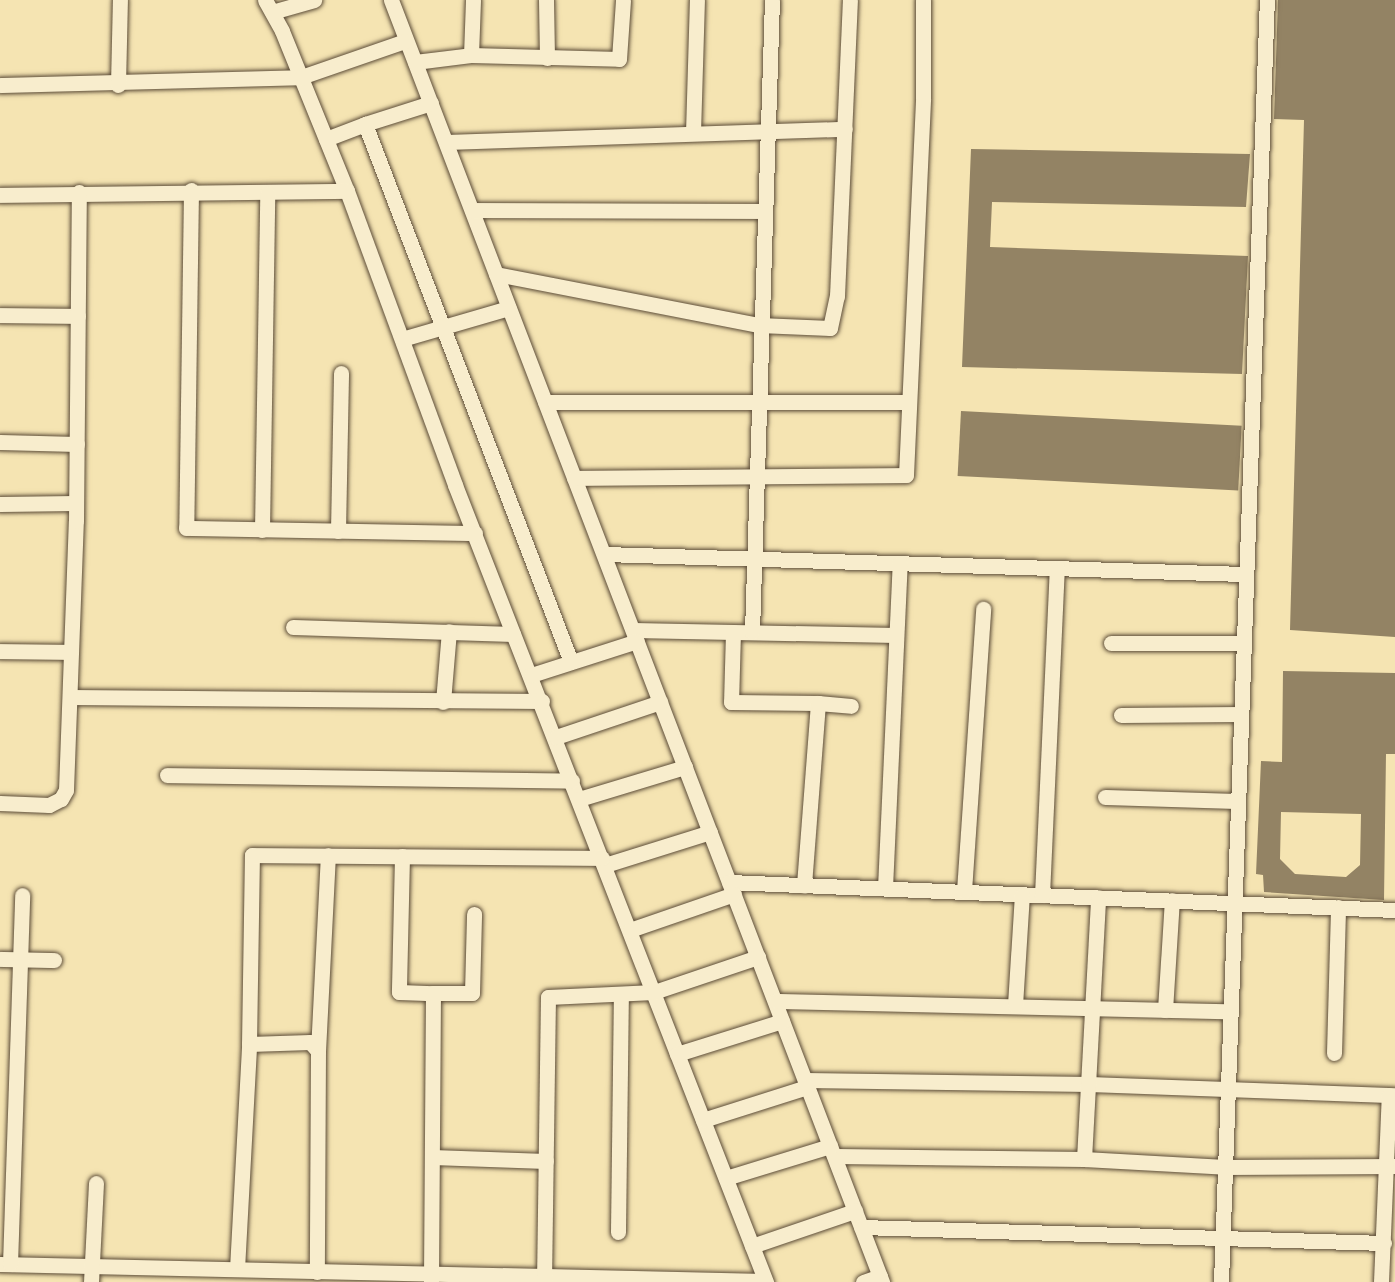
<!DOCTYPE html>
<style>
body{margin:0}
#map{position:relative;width:1395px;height:1282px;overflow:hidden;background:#f5e4b2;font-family:"IM FELL Great Primer",serif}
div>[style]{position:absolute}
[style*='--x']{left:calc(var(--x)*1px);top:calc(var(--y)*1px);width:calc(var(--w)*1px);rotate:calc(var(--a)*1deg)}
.building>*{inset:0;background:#938364;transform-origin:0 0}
.roads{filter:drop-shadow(0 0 2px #5c4c38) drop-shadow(0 0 2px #5c4c38)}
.minor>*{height:15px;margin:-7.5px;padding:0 7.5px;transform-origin:7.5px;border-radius:7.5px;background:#f8edcd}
span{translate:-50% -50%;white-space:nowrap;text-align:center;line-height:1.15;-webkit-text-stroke:4.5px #f8edcd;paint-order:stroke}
</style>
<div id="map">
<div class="building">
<i style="clip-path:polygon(1278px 0,1395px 0,1395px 637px,1290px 630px,1304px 120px,1274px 119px)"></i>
<i style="clip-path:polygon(971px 149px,1250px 154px,1246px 207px,992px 202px,990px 247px,1248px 256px,1242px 374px,962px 367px)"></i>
<i style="left:961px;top:411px;width:281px;height:65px;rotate:3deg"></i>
<i style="clip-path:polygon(evenodd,1283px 671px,1395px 673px,1395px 754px,1386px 754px,1384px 900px,1264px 892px,1263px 875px,1256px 874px,1261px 761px,1282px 762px,1283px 671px,1281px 812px,1361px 814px,1360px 865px,1346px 877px,1295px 874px,1280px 859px,1281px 812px)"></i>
</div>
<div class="roads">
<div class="minor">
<i style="--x:265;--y:0;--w:35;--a:61"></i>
<i style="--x:282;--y:31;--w:173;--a:67.9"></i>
<i style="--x:347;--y:191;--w:313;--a:69.8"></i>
<i style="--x:455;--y:485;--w:856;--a:68.68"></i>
<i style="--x:391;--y:0;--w:1373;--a:69.04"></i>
<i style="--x:546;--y:0;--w:58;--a:89"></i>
<i style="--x:272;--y:12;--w:44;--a:-15.9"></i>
<i style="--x:471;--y:55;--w:55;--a:-87.9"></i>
<i style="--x:415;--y:62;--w:56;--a:-7.1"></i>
<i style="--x:471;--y:55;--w:148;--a:1.5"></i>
<i style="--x:619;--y:59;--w:59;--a:-86.1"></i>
<i style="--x:0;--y:85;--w:301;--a:-1.5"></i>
<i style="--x:301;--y:77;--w:110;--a:-19.1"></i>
<i style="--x:118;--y:85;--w:85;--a:-88.7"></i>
<i style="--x:431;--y:103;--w:69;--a:162.3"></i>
<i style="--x:365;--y:124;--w:576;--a:69.05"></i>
<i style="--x:693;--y:133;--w:133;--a:-88.3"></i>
<i style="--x:326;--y:139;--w:42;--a:-21"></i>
<i style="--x:446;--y:142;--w:399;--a:-1.9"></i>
<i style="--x:191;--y:190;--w:338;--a:90.8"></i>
<i style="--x:186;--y:528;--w:289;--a:1"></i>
<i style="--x:0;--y:195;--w:347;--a:-0.7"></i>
<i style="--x:472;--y:210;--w:291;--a:0.2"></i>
<i style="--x:496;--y:274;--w:268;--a:11"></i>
<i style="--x:759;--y:325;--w:71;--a:2.4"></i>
<i style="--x:830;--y:328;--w:33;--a:-78"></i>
<i style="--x:837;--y:296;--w:296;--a:-87.5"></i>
<i style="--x:0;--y:315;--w:78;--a:0.7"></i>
<i style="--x:402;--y:339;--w:111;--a:-16.2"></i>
<i style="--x:545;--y:402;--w:363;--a:0"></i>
<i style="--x:0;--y:442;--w:77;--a:1.5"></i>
<i style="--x:574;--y:478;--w:332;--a:-0.5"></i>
<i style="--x:906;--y:475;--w:377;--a:-87.4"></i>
<i style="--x:923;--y:98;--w:98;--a:-90"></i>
<i style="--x:0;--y:504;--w:75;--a:-0.8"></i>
<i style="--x:262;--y:530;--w:337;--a:-89.1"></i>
<i style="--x:338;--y:531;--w:158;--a:-88.9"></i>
<i style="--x:604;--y:554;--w:641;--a:1.79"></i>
<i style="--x:293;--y:627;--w:220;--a:1.8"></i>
<i style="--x:633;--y:630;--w:263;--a:1.1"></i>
<i style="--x:733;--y:632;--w:70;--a:91.6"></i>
<i style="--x:731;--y:702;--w:87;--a:0.7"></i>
<i style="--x:818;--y:703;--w:183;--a:94.4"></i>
<i style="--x:752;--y:632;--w:632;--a:-88.19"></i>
<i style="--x:1111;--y:643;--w:132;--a:0"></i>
<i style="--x:0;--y:651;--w:70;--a:0.8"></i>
<i style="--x:531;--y:675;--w:111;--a:-17.8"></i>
<i style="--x:70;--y:697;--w:472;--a:0.5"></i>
<i style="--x:443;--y:702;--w:71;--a:-85.2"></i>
<i style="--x:818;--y:703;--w:33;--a:5"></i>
<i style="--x:1121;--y:715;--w:119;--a:-0.5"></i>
<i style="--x:556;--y:737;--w:110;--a:-18.6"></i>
<i style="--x:167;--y:775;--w:405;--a:0.8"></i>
<i style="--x:1105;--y:797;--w:132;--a:1.7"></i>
<i style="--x:579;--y:799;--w:111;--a:-16.8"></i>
<i style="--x:0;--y:803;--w:49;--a:2.3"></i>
<i style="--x:49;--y:805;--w:13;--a:-27"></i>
<i style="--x:61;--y:799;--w:10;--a:-61"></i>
<i style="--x:66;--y:790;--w:269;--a:-87.9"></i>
<i style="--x:76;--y:521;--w:329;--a:-89.5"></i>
<i style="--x:402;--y:856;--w:136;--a:91.3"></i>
<i style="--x:399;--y:992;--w:34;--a:2"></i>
<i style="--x:433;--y:993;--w:289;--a:90.4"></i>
<i style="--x:605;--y:865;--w:110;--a:-17.4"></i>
<i style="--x:729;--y:882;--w:667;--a:2.41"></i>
<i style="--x:885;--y:888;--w:325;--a:-87.4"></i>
<i style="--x:964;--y:891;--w:283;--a:-86.1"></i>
<i style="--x:1042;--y:895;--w:327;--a:-87.4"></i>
<i style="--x:630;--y:930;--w:110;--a:-19.1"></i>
<i style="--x:0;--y:959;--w:54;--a:1.1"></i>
<i style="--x:433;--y:993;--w:39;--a:0"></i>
<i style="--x:472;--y:993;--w:79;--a:-88.5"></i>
<i style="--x:776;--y:1001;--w:453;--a:1.3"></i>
<i style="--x:1015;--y:1005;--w:110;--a:-86.4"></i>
<i style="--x:1165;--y:1010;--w:110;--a:-86.4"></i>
<i style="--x:249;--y:1044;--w:61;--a:-1.9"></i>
<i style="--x:310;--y:1042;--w:12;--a:48"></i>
<i style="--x:318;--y:1051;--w:221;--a:90.3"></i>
<i style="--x:318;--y:1051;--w:196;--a:-87.1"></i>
<i style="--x:1334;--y:1053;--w:146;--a:-88.4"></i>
<i style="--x:677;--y:1054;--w:110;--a:-17.4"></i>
<i style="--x:805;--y:1080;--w:284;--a:0.8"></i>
<i style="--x:1089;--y:1084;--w:306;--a:2.1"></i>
<i style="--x:703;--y:1120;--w:109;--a:-17.6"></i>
<i style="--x:836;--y:1156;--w:248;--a:0.7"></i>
<i style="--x:1084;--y:1159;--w:141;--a:3.2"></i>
<i style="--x:1225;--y:1167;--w:170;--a:-0.3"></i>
<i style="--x:432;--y:1157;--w:114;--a:2"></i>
<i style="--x:1084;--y:1159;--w:262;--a:-86.9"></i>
<i style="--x:726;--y:1178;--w:109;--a:-17.1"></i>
<i style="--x:861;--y:1227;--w:523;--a:1.75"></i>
<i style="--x:618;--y:1232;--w:236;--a:-89.3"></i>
<i style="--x:752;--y:1246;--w:109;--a:-18.8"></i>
<i style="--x:0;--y:1264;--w:765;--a:1.27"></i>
<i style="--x:10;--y:1264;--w:369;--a:-88.1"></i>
<i style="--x:237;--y:1269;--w:225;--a:-86.9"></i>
<i style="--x:249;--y:1044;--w:189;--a:-89.1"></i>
<i style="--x:252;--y:855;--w:350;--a:0.5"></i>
<i style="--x:91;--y:1282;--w:99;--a:-87.1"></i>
<i style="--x:544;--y:1282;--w:285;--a:-89.2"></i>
<i style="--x:548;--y:997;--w:106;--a:-2.7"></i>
<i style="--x:654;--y:992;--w:110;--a:-18.6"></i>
<i style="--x:863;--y:1282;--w:18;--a:-19"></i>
<i style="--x:1221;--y:1282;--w:1283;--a:-87.95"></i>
<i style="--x:1381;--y:1282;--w:187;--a:-87.6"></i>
</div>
</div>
</div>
